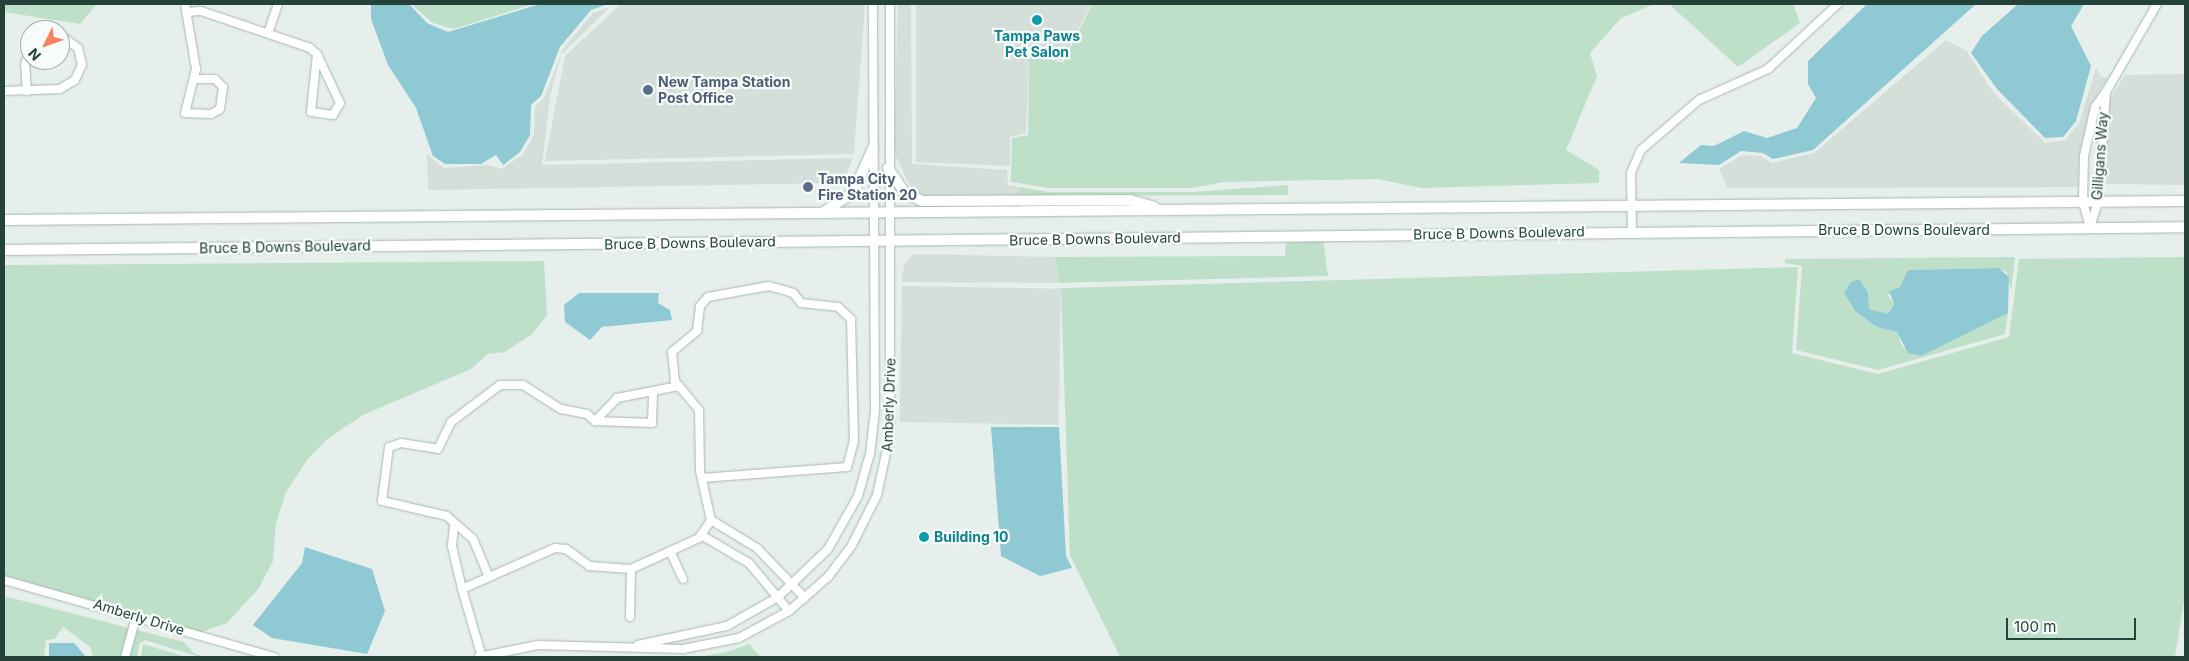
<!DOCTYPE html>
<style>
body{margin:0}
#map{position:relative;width:2189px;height:661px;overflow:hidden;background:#e6efeb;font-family:Inter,sans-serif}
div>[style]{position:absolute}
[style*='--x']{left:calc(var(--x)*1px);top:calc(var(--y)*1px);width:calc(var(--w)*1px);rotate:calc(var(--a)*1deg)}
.built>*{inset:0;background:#d4dfda;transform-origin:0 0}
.green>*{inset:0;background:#bfe0c8}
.water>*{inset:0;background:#8ec9d4}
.roads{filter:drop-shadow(0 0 1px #a8b8b2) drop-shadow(0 0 1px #a8b8b2)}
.street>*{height:8px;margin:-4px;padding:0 4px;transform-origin:4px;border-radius:4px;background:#fff}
.secondary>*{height:10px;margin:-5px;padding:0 5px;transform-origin:5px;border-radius:5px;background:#fff}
.dots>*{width:14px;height:14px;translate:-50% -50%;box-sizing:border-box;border:2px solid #f7fbf9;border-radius:50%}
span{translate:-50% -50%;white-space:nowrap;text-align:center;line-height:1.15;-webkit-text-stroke:4.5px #f7fbf9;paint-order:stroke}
.culture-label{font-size:14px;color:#0d838f;font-weight:700}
.left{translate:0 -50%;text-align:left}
.service-label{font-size:14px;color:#4e5e75;font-weight:700}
.street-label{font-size:14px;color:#24423a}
.frame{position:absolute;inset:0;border:5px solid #24423a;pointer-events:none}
.north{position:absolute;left:20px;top:20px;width:50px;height:50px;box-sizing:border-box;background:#f7fbf9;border:1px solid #a3b1ad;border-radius:50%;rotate:228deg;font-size:14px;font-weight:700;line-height:20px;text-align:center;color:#24423a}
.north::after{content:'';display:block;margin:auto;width:18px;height:22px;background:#f4845f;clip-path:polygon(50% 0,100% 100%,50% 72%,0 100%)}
.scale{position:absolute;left:2006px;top:618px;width:130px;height:22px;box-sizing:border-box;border:2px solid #24423a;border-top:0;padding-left:6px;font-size:15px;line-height:18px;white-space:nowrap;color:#24423a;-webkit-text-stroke:4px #f7fbf9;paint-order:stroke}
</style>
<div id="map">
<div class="built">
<i style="clip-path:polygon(621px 4px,865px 4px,854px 154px,545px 161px,565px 56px)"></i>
<i style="clip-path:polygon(898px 4px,911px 4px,912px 164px,1007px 170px,1008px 185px,1019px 187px,1018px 196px,924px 196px,911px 188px,894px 152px)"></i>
<i style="clip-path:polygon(916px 4px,1091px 4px,1062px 61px,1029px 53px,1026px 133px,1010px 137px,1010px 166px,916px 162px)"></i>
<i style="clip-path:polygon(610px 7px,561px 55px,550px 97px,542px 165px,853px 158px,843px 183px,428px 190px,427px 154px,444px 168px,488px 165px,502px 169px,523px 154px,534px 135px,535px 107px,544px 98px,563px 49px,593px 13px)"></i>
<i style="clip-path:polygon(1946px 40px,1966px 50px,1993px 92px,2045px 143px,2065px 140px,2079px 124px,2096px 68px,2101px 77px,2108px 78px,2090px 106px,2079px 156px,2078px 187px,1727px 188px,1719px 169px,1742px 155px,1761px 156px,1772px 163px,1814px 153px)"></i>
<i style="clip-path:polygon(2185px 74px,2185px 185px,2104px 184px,2104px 124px,2110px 99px,2125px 75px)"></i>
<i style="clip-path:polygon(914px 254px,1055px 257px,1059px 283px,901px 282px,904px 265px)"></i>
<i style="left:902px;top:286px;width:159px;height:136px;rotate:1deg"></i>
</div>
<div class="green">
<i style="clip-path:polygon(4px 4px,97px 4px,80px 24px,4px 12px)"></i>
<i style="clip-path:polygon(411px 4px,533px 4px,454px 29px,433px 23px)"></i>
<i style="clip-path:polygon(1092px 4px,1654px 4px,1621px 18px,1590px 53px,1597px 76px,1566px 150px,1599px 170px,1599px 183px,1421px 188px,1378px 179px,1224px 182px,1192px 188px,1049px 188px,1011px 182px,1012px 138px,1028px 135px,1029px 52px,1063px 63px)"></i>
<i style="clip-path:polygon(1669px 4px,1793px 4px,1800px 23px,1738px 67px)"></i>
<i style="clip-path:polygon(1288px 185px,1288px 195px,1018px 196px,1019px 187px,1048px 192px,1192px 192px)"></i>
<i style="clip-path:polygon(1323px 240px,1328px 276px,1059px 283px,1055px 257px,1285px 256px,1286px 241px)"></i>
<i style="clip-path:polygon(2015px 257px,2011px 292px,2007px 273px,1999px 268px,1908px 270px,1900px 287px,1888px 295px,1894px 304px,1888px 314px,1869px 309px,1868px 292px,1859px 279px,1856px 312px,1877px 327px,1897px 332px,1902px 346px,1917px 356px,2008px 313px,2005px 334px,1878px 370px,1796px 350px,1802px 266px,1785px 263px,1785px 259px)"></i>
<i style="clip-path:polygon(2185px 257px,2185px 595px,2175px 657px,1120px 657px,1070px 555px,1061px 288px,1798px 267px,1792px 353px,1878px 374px,2009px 337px,2019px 259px)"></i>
<i style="clip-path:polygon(544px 261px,547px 315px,532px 334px,505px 352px,488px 354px,471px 369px,363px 415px,326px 440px,307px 460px,286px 492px,276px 523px,273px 561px,259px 588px,227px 623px,202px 632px,4px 583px,4px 265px)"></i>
<i style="clip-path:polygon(4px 596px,184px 642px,195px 654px,207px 657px,200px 657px,145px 640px,139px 644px,137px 657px,93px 657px,90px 647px,63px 627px,55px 639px,46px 640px,44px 657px,4px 657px)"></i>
<i style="clip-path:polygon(143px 644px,186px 657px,141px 657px)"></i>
<i style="clip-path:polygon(749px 644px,761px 657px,697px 657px,727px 652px)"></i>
</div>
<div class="water">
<i style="clip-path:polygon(371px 4px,409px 4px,427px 23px,448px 32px,540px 4px,608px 4px,591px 10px,560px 47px,541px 96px,531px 105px,530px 135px,520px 152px,503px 165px,496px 155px,481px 164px,445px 164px,433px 156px,416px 108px,388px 65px,371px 19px)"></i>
<i style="clip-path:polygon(1867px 4px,1976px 4px,1813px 150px,1773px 159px,1763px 153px,1741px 151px,1719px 165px,1679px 163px,1701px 145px,1714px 146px,1744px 131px,1767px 138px,1797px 128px,1816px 98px,1808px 84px,1808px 61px)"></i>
<i style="clip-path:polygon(2018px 4px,2084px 4px,2071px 26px,2091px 66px,2076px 121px,2063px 137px,2045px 138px,1997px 89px,1971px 53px,1982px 36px)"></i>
<i style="clip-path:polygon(1999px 268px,2009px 277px,2008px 313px,1921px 356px,1908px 353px,1897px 332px,1877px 327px,1856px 312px,1844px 293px,1851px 282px,1859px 279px,1868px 292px,1869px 309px,1888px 314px,1894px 304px,1889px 291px,1900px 287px,1908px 270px)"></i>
<i style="clip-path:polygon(579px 293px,659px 293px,658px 303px,670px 310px,672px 320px,602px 327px,590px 340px,565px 322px,564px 305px)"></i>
<i style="clip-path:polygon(991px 427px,1059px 427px,1066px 556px,1072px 568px,1040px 576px,1001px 556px)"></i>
<i style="clip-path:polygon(305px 547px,372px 569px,385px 611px,367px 654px,272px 638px,253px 625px,302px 563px)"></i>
<i style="clip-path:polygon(49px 643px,74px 643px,86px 657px,49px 657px)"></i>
</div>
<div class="roads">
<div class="street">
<i style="--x:185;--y:4;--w:66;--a:80.4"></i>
<i style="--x:196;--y:69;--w:45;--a:104"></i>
<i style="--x:185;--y:113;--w:26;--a:2"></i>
<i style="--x:211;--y:114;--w:10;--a:-29"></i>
<i style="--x:220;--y:109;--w:22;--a:-82"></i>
<i style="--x:223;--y:87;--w:11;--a:-135"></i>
<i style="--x:215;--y:79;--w:21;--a:180"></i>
<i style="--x:186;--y:12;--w:15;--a:-4"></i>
<i style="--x:201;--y:11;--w:115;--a:18.7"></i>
<i style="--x:310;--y:48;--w:9;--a:41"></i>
<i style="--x:317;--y:54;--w:54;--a:64.9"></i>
<i style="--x:340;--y:103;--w:14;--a:120"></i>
<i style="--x:333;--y:115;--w:22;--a:-172"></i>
<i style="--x:311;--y:112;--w:58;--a:-84.1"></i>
<i style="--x:268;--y:33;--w:31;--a:-71"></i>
<i style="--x:4;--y:91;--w:56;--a:-2"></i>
<i style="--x:60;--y:89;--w:17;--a:-31"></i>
<i style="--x:75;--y:80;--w:17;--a:-65"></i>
<i style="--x:82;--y:65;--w:17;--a:-103"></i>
<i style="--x:78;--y:48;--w:22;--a:-144"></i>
<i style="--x:27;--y:91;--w:26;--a:-94"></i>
<i style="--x:25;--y:65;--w:19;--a:-74"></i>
<i style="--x:2090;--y:227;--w:26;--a:-72"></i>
<i style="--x:2098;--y:202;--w:110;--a:-85.8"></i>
<i style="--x:2106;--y:92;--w:102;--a:-59.9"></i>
<i style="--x:2090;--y:227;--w:26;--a:-106"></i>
<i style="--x:2083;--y:202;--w:46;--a:-88.8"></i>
<i style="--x:2084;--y:156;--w:50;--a:-77.3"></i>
<i style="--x:2095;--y:107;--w:19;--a:-54"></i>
<i style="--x:1632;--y:231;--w:58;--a:-91"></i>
<i style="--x:1631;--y:173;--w:25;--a:-67"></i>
<i style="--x:1641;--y:150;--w:77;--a:-40.8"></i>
<i style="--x:1699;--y:100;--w:76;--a:-24.2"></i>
<i style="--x:1768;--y:69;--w:96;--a:-42.9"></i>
<i style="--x:595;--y:421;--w:57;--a:2"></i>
<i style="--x:652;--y:423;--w:31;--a:-88"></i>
<i style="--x:711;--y:520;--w:54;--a:31.3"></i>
<i style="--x:757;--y:548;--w:69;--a:46.2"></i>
<i style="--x:454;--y:526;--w:20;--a:96"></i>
<i style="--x:452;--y:546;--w:44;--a:76.9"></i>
<i style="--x:701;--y:535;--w:56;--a:30.3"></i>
<i style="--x:749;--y:563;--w:62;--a:50.2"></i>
<i style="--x:670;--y:551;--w:31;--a:65"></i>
<i style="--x:489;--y:577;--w:41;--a:-112.8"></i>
<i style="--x:473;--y:539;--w:35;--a:-139"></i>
<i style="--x:447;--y:516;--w:67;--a:-167"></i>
<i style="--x:382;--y:501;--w:54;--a:-82.6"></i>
<i style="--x:389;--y:447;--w:13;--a:-18"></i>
<i style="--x:401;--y:443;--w:37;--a:9"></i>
<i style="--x:438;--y:449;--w:30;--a:-64"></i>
<i style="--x:451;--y:422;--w:61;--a:-37.1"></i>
<i style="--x:500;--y:385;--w:23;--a:0"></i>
<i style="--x:523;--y:385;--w:45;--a:32.3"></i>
<i style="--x:561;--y:409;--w:26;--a:11"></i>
<i style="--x:587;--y:414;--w:11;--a:41"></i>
<i style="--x:595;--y:421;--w:32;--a:-46"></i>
<i style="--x:617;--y:398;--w:63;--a:-11"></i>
<i style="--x:4;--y:580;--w:281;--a:15.9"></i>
<i style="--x:630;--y:617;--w:48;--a:-88.8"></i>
<i style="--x:638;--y:645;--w:91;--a:-12.1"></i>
<i style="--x:727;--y:626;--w:59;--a:-29.6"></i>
<i style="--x:778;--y:597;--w:69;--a:-43.8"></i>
<i style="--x:828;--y:549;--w:61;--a:-60.5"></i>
<i style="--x:858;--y:496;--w:44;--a:-74.1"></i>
<i style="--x:870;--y:454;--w:43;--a:-83.4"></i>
<i style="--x:875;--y:411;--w:407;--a:-90.3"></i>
<i style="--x:125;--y:657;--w:41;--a:-74.6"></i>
<i style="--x:479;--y:657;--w:60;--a:-11.5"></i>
<i style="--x:538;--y:645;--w:145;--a:1.6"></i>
<i style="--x:683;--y:649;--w:57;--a:-11.1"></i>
<i style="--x:739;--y:638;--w:57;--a:-28.4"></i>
<i style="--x:789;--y:611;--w:52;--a:-41.1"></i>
<i style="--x:828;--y:577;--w:40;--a:-53"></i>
<i style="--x:852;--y:545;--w:56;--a:-63.4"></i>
<i style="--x:877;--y:495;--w:61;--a:-77.8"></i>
<i style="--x:890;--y:435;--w:431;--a:-90"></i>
<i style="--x:482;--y:657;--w:71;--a:-106.4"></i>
<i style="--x:462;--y:589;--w:102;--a:-23.8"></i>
<i style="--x:555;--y:548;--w:11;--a:5"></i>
<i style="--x:566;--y:549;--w:29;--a:36"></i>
<i style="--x:589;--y:566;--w:42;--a:4.1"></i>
<i style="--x:631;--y:569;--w:75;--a:-24.5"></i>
<i style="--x:699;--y:538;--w:22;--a:-56"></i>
<i style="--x:711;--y:520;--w:50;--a:-102.7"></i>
<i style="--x:700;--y:471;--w:61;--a:-90.9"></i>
<i style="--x:699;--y:410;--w:38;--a:-130"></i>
<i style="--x:675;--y:381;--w:29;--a:-96"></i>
<i style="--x:672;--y:352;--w:33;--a:-40"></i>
<i style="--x:697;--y:331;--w:25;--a:-83"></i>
<i style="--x:700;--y:306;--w:12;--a:-48"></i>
<i style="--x:708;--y:297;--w:62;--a:-10.2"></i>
<i style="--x:769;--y:286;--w:25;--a:16"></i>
<i style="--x:793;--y:293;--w:13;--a:51"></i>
<i style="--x:801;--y:303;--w:37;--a:6"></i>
<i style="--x:838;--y:307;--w:18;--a:43"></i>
<i style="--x:851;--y:319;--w:122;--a:88.6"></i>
<i style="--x:854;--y:441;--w:27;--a:105"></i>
<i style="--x:847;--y:467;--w:145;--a:175.7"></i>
</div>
<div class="secondary">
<i style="--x:888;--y:168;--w:29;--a:56"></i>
<i style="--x:904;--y:192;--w:20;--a:27"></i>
<i style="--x:922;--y:201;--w:208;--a:-0.3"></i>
<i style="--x:1130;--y:200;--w:25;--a:16"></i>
<i style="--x:825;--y:211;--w:33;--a:-33"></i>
<i style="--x:853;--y:193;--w:49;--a:-66"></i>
<i style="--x:4;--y:220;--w:2181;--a:-0.5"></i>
<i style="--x:4;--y:250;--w:2181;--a:-0.6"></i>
</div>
</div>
<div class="dots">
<i style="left:1037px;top:20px;background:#0f9aa8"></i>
<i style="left:648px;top:90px;background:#5c6f8a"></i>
<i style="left:808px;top:187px;background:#5c6f8a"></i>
<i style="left:924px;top:537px;background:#0f9aa8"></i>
</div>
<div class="culture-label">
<span style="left:1037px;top:44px">Tampa Paws<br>Pet Salon</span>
<span class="left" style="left:934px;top:537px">Building 10</span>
</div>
<div class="service-label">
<span class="left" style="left:658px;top:90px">New Tampa Station<br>Post Office</span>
<span class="left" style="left:818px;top:187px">Tampa City<br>Fire Station 20</span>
</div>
<div class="street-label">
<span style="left:2100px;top:156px;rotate:-86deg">Gilligans Way</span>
<span style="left:1904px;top:230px">Bruce B Downs Boulevard</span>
<span style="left:1499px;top:233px;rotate:-1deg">Bruce B Downs Boulevard</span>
<span style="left:1095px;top:239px;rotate:-1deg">Bruce B Downs Boulevard</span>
<span style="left:690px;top:243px;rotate:-1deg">Bruce B Downs Boulevard</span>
<span style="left:285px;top:247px;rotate:-1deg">Bruce B Downs Boulevard</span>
<span style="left:889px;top:405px;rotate:-88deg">Amberly Drive</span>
<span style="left:139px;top:617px;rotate:17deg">Amberly Drive</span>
</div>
<div class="frame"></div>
<div class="north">N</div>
<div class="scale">100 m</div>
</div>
